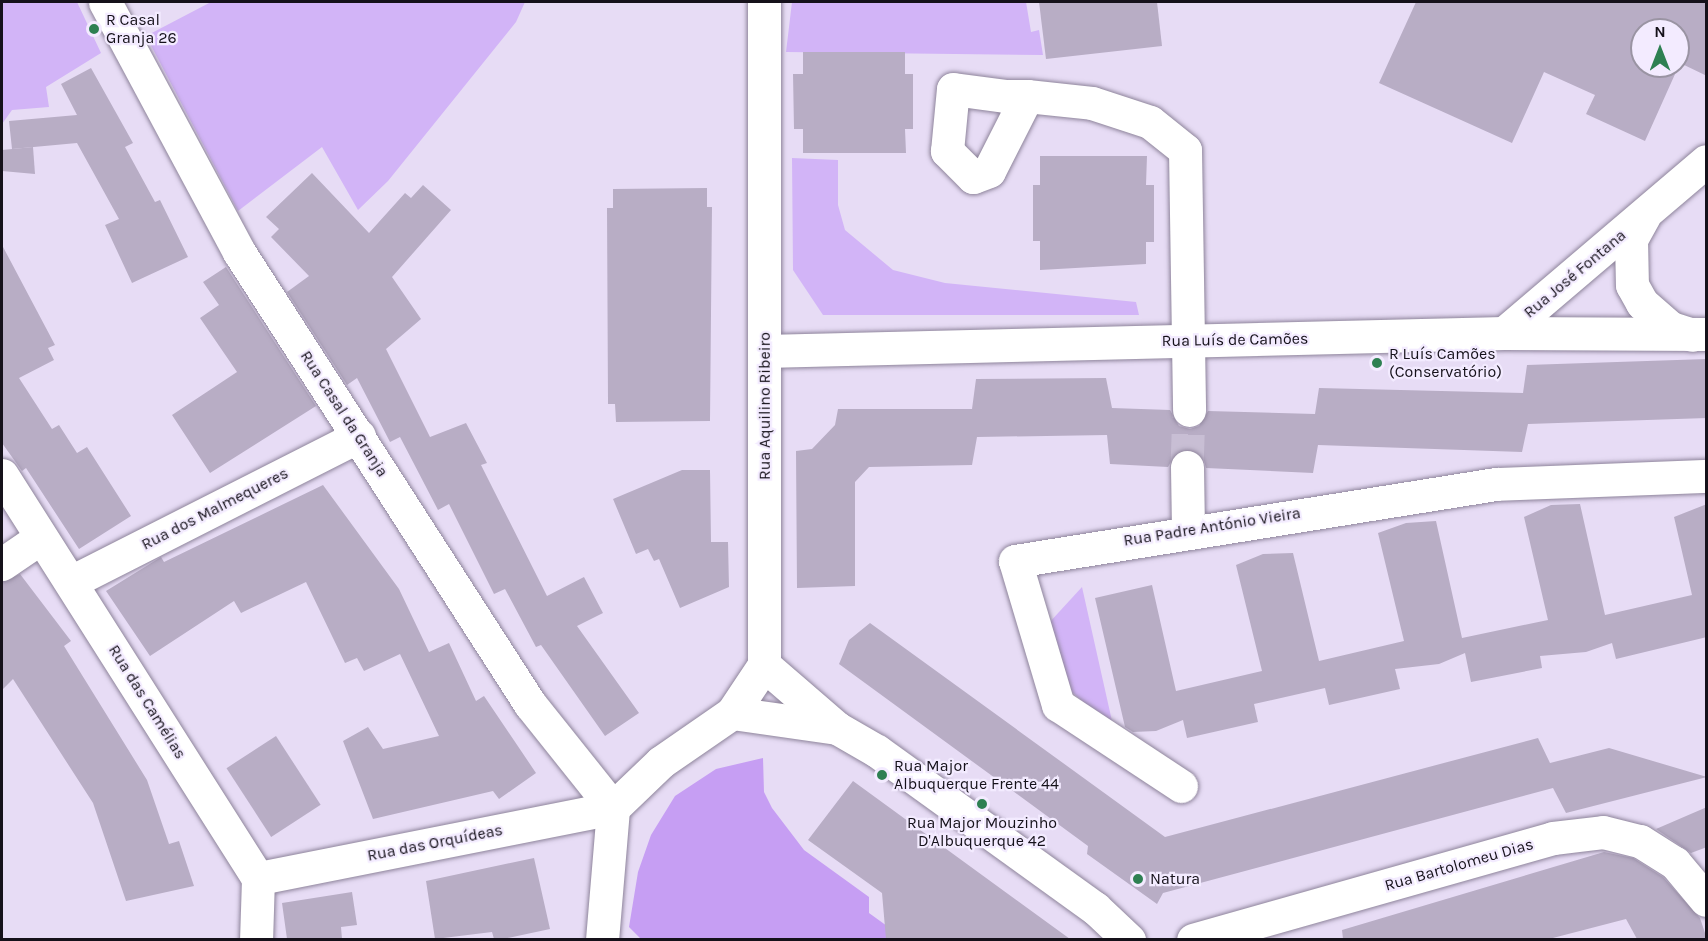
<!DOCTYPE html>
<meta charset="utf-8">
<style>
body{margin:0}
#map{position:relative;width:1708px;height:941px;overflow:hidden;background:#e7dcf5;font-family:Karla,sans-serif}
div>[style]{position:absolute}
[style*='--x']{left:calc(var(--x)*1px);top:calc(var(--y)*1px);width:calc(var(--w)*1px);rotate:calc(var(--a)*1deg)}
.green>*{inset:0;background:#d2b4f7}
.forest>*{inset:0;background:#c69ef3}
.building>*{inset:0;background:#b8adc5;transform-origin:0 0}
.minor-tunnel>*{height:33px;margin-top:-16.5px;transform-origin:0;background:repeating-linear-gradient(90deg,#c8bed4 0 33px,transparent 0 49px)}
.roads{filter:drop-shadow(0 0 2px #8e849b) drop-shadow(0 0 2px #8e849b)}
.minor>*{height:33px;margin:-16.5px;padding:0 16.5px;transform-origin:16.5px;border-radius:16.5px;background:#fff}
.tertiary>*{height:33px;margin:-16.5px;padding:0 16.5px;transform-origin:16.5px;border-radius:16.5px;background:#fff}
.dots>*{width:16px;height:16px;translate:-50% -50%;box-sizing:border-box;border:3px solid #f3ebff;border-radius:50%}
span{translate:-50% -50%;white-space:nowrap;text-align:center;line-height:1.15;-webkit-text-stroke:4.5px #f3ebff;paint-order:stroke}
.poi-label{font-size:16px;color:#15111a}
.left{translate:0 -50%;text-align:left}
.street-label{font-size:16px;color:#15111a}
.frame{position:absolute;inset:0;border:3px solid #15111a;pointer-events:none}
.north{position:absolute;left:1630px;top:18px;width:60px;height:60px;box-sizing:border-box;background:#f3ebff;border:2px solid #9a94a3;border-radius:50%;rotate:0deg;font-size:16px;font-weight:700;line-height:24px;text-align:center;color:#15111a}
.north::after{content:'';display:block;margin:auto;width:21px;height:27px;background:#2e8052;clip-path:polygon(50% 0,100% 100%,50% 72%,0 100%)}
</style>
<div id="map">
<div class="green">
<i style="clip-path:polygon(2px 2px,77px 2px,101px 53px,46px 87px,49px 107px,12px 110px,2px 124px)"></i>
<i style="clip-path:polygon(211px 2px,525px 2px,516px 22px,388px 181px,358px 210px,322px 147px,238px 211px,146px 36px)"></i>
<i style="clip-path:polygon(792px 2px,1026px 2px,1031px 32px,1039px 30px,1043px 55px,786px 52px)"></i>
<i style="clip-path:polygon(792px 158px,838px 160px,838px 205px,845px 230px,893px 270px,945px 283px,1136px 302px,1139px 315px,823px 315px,793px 270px)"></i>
<i style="clip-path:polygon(1082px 587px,1114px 730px,1059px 680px,1048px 624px)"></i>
</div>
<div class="forest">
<i style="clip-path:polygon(763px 758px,764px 792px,772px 808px,804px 850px,869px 897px,869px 913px,887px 926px,886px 940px,642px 940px,629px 927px,638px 872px,651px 835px,675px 796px,716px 769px)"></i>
</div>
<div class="building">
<i style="clip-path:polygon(1039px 2px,1157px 2px,1162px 46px,1046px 59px)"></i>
<i style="clip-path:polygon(evenodd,1416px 2px,1707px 2px,1707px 76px,1680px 63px,1645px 141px,1586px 114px,1595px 95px,1544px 72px,1512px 143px,1379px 83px,1416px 2px,1642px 30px,1678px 30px,1678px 66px,1642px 66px,1642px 30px)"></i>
<i style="clip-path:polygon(803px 52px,905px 52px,905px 74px,913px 74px,913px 129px,905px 129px,906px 153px,803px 153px,803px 129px,794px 129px,793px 74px,803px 74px)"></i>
<i style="clip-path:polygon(91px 68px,133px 143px,125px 147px,155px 202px,160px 200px,188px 257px,132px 283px,105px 225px,119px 219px,77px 143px,12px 149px,9px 121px,77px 115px,61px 84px)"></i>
<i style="clip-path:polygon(33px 147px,35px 174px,2px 171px,2px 150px)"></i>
<i style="clip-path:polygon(1040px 156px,1147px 156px,1146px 185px,1154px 185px,1154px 242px,1146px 242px,1146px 264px,1040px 270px,1040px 241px,1033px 241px,1033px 185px,1040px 185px)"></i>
<i style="clip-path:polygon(312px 173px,369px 233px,405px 193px,411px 198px,423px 185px,451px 210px,392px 277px,421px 319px,386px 349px,430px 437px,466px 423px,487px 463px,481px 465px,547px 596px,584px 577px,603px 613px,577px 626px,639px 713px,605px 736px,541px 645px,536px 647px,505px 589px,494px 594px,449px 504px,438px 510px,400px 437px,390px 442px,357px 378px,347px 385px,287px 292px,309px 276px,271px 237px,279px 229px,266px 217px)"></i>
<i style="clip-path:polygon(707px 188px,707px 207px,712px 207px,710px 421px,616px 422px,615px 404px,608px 404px,607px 208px,613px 208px,613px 189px)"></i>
<i style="clip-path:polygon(2px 245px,55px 345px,48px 348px,54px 360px,19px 378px,52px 429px,59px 425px,77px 453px,87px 447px,131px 516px,79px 549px,26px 468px,22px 471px,2px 443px)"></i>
<i style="clip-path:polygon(226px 267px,316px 406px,210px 473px,172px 415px,237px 372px,200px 318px,219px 305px,203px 282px)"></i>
<i style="clip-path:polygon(1707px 359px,1707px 418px,1528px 424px,1522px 452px,1318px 445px,1313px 473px,1206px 468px,1203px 457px,1187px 448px,1177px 451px,1168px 467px,1110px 464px,1107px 435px,977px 437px,972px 465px,869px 467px,855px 482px,855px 586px,797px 588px,796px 451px,812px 449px,835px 425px,838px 409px,972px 409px,976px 379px,1106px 378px,1112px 408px,1170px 410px,1179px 426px,1190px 429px,1199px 426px,1208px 411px,1315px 414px,1319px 388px,1523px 393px,1527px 365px)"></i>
<i style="clip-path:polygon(682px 470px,710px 470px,711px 542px,728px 542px,729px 587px,680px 608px,659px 559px,654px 561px,648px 549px,636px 554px,613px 499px)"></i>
<i style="clip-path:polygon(323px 485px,399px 589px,429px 652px,449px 643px,476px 701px,484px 696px,536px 773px,499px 799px,493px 791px,373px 819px,343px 741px,368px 727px,383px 749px,439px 736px,400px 654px,364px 671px,357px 658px,345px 663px,306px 582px,241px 613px,234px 601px,150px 656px,106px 591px,161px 557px,164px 562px)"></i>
<i style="clip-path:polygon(1580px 504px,1605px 615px,1692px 595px,1674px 517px,1707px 504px,1707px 637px,1616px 659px,1612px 643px,1586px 652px,1540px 656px,1542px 668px,1471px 682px,1465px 653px,1439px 664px,1395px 669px,1400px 689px,1329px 705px,1325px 688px,1254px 704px,1258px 722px,1187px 738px,1183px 720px,1156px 731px,1133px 732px,1125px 727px,1095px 598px,1152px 585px,1176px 691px,1262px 671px,1236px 565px,1263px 554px,1293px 553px,1319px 661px,1404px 641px,1378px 533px,1406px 523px,1436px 521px,1462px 638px,1548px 620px,1524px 517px,1551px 505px)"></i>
<i style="clip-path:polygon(20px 574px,71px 641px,64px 646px,147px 780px,169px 844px,179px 841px,194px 886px,126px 901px,93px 803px,13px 679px,2px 690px,2px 582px)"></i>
<i style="clip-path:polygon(870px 623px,1165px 837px,1538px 738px,1550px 763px,1609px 748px,1707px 777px,1566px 813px,1553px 788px,1163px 893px,1157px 904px,1087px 854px,1088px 846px,839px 664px,849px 640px)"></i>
<i style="left:276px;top:736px;width:82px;height:59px;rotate:57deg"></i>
<i style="clip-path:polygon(853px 781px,1070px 939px,886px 939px,882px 893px,808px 840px)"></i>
<i style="clip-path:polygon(1707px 807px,1707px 847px,1691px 853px,1656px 829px)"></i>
<i style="clip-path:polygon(1604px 852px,1633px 858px,1663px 877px,1700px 918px,1707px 939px,1637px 939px,1626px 919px,1549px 939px,1343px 939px,1342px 930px)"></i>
<i style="clip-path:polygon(534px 858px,550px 929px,503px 939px,494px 939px,492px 932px,435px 939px,426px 881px)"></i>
<i style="clip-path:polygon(352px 892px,357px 925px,341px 927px,342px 939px,287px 939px,282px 903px)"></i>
</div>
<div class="minor-tunnel">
<i style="--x:1187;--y:467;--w:57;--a:-88"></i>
</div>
<div class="roads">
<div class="minor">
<i style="--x:105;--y:2;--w:284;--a:61.8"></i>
<i style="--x:239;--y:252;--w:538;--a:57.23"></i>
<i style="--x:530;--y:704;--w:133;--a:51.4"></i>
<i style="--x:613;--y:808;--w:362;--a:168.8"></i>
<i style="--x:1027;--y:96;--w:84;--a:116.9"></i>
<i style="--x:989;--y:171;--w:17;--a:159"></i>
<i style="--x:973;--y:177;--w:37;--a:-135"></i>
<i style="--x:947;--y:151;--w:62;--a:-84.5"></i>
<i style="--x:953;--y:89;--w:52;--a:7.7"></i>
<i style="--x:1005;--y:96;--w:22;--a:0"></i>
<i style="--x:1027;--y:96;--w:65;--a:6.1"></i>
<i style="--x:1092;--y:103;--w:61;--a:18.1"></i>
<i style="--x:1150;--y:122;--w:45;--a:38.7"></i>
<i style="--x:1185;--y:150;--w:260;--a:89.1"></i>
<i style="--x:1644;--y:216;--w:26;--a:119"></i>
<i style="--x:1631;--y:239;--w:46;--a:88.8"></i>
<i style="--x:1632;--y:285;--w:21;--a:61"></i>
<i style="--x:1642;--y:303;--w:38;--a:41"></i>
<i style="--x:1671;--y:328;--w:22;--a:18"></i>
<i style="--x:1504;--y:333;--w:265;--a:-40.4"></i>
<i style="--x:1187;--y:467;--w:63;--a:89.1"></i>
<i style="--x:2;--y:475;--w:477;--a:57.6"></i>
<i style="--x:258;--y:878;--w:62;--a:91.8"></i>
<i style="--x:2;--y:564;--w:46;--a:-34.4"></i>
<i style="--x:71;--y:582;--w:323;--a:-26.9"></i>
<i style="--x:764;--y:665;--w:96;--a:40.8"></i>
<i style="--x:732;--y:713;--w:106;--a:8.1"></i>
<i style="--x:837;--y:728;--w:46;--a:29.9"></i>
<i style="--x:877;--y:751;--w:269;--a:35.8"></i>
<i style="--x:1095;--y:908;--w:47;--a:43.3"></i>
<i style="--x:1181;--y:786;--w:147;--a:-146.6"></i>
<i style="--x:1058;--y:705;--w:150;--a:-106.6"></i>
<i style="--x:1015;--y:561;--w:487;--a:-9.1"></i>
<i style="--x:1496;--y:484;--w:210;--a:-2.2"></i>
<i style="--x:1193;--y:940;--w:374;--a:-15.8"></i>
<i style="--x:1553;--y:838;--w:50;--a:-6.8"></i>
<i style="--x:1603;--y:832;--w:38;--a:14"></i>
<i style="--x:1640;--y:841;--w:41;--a:32.2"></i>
<i style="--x:1675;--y:863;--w:48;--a:50"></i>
</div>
<div class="tertiary">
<i style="--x:764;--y:351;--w:740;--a:-1.39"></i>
<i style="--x:1504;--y:333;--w:202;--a:0.3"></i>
<i style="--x:602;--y:940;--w:132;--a:-85.2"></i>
<i style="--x:613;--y:808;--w:66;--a:-43.8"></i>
<i style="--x:661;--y:762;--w:86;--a:-34.6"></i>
<i style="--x:732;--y:713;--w:58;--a:-56.3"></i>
<i style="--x:764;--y:665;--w:663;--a:-90"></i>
</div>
</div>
<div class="dots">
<i style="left:94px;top:29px;background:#2e8052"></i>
<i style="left:1377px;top:363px;background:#2e8052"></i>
<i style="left:882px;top:775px;background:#2e8052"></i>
<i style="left:982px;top:804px;background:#2e8052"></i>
<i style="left:1138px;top:879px;background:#2e8052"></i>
</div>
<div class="poi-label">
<span class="left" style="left:106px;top:29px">R Casal<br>Granja 26</span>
<span class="left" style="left:1389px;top:363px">R Luís Camões<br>(Conservatório)</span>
<span class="left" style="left:894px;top:775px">Rua Major<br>Albuquerque Frente 44</span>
<span style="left:982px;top:832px">Rua Major Mouzinho<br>D'Albuquerque 42</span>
<span class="left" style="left:1150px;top:879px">Natura</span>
</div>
<div class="street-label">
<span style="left:1575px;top:274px;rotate:-40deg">Rua José Fontana</span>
<span style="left:1235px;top:340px;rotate:-1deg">Rua Luís de Camões</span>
<span style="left:765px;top:406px;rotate:-90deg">Rua Aquilino Ribeiro</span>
<span style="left:344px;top:414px;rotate:57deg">Rua Casal da Granja</span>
<span style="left:215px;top:509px;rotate:-27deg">Rua dos Malmequeres</span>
<span style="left:1212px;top:527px;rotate:-9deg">Rua Padre António Vieira</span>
<span style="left:147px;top:702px;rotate:58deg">Rua das Camélias</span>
<span style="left:435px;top:843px;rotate:-11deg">Rua das Orquídeas</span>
<span style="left:1459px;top:865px;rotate:-16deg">Rua Bartolomeu Dias</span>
</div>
<div class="frame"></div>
<div class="north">N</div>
</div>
